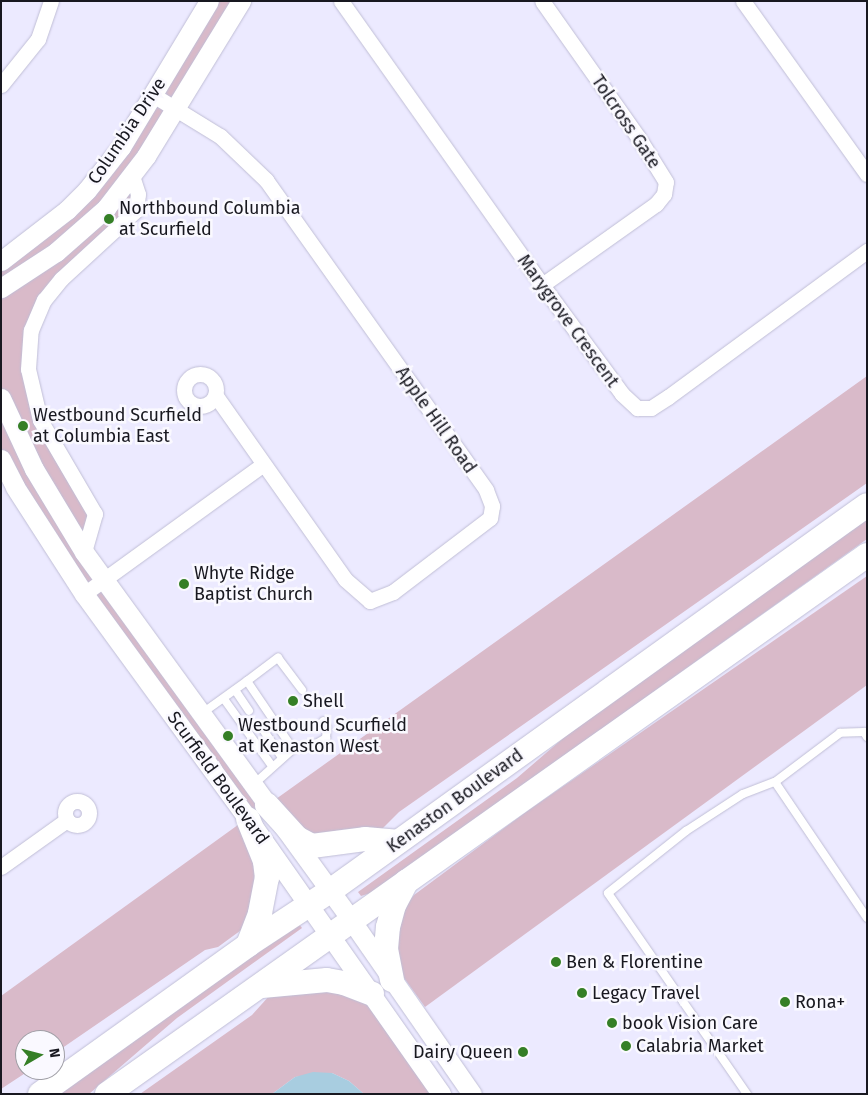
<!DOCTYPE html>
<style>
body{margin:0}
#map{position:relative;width:868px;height:1095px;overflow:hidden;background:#eceaff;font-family:"Fira Sans",sans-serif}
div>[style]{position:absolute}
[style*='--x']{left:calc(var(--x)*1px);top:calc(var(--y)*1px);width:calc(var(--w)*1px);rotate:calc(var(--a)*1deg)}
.green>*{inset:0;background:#d9bac9}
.water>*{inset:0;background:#a8cde0}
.roads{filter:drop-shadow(0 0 1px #c0bed6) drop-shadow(0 0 1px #c0bed6)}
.service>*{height:8px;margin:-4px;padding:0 4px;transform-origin:4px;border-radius:4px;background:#fff}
.minor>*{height:15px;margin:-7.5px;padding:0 7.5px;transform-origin:7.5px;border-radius:7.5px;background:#fff}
.minor>.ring{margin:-7.5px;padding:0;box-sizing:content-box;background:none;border:15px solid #fff;border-radius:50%}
.tertiary>*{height:19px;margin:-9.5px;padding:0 9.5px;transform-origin:9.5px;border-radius:9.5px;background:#fff}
.primary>*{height:24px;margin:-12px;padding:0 12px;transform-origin:12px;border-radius:12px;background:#fff}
.dots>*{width:14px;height:14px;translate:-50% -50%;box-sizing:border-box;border:2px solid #faf9ff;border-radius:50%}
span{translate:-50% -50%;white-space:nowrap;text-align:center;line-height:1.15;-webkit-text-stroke:5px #faf9ff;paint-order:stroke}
.street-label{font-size:18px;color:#181820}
.poi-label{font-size:18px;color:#181820}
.left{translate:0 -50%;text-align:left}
.right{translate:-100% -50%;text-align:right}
.frame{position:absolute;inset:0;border:2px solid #181820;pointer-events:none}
.north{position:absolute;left:15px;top:1030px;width:50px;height:50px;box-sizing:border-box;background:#faf9ff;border:1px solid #a09fa6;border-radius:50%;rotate:82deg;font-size:14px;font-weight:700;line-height:20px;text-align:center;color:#181820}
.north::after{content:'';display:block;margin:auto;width:18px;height:22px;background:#357f26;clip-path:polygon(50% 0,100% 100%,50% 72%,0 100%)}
</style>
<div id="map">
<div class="green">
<i style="clip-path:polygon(209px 1px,241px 1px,132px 175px,136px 210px,61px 279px,31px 330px,40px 420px,95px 514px,84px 552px,267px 805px,248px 819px,1px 459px,1px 301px,17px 278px,1px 288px,1px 261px,67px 210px)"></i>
<i style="clip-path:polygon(867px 376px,867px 483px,399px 812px,378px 833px,310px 836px,276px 799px)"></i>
<i style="clip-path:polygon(867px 518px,867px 539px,374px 892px,361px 896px,358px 892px,517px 778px,575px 728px)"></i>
<i style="clip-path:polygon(867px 576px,867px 685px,425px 1007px,399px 971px,393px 930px,401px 911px,414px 895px,526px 812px)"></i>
<i style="clip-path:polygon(242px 822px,262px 875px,244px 928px,218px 947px,205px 950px,55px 1053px,55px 1040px,25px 1040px,25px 1070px,30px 1070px,1px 1089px,1px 996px)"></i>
<i style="clip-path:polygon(299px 924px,302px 928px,177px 1018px,89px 1094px,56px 1094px)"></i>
<i style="clip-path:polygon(348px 980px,442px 1094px,364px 1094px,349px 1081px,332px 1073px,295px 1077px,272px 1094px,140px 1094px,252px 1015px,270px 995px)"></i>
</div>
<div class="water">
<i style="clip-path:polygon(313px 1072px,332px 1073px,349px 1081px,364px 1094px,272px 1094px,295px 1077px)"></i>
</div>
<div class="roads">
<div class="service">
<i style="--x:247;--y:681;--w:39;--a:-37"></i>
<i style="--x:278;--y:658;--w:40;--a:53"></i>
<i style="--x:235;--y:690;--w:25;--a:56"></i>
<i style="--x:224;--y:699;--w:82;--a:54.4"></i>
<i style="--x:201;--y:714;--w:57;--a:-35.7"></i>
<i style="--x:247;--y:681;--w:82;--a:55.9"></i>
<i style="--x:293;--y:749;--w:52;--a:138.1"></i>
<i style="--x:262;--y:728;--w:36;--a:56"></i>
<i style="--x:867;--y:737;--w:6;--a:-121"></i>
<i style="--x:864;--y:732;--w:24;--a:178"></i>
<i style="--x:840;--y:733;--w:81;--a:143"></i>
<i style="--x:775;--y:782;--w:164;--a:55.9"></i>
<i style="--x:293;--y:749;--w:24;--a:-12"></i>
<i style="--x:316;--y:744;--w:12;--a:-31"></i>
<i style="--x:326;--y:738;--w:11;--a:-85"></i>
<i style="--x:327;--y:727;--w:7;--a:-124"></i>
<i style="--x:747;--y:1094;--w:244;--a:-124.7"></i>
<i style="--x:608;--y:893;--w:100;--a:-38.5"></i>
<i style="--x:686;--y:831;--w:68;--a:-33"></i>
<i style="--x:743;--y:794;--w:34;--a:-21"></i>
</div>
<div class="minor">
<i style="--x:341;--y:1;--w:348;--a:54.7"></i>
<i style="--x:542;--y:285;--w:135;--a:53.7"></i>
<i style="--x:622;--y:394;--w:21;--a:43"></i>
<i style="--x:637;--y:408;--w:14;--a:0"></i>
<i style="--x:651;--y:408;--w:20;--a:-33"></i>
<i style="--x:668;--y:397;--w:247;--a:-36.3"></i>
<i style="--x:743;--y:1;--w:213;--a:54.4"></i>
<i style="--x:1;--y:85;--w:59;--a:-51.2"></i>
<i style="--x:38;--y:39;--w:40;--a:-71.1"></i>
<i style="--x:153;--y:95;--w:79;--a:31.5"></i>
<i style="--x:220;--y:136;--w:64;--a:43.7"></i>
<i style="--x:266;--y:180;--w:380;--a:54.6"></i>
<i style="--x:486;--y:490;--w:17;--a:69"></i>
<i style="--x:492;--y:506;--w:12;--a:99"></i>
<i style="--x:490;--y:518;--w:122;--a:142.7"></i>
<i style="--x:393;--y:592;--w:25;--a:159"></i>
<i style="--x:370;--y:601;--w:33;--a:-139"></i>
<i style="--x:345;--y:579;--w:225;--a:-125.2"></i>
<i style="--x:542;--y:285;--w:140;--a:-35.4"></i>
<i style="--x:656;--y:204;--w:13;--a:-51"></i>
<i style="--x:664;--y:194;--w:12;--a:-81"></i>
<i style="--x:666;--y:182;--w:53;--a:-121.9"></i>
<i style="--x:638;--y:137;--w:166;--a:-125.2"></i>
<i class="ring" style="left:184px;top:374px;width:17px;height:17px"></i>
<i style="--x:84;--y:552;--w:40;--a:-74"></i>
<i style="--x:95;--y:514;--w:109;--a:-120.3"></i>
<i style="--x:40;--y:420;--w:52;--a:-103.2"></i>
<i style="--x:28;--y:369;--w:39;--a:-86"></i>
<i style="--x:31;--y:330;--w:33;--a:-67"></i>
<i style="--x:44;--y:300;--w:27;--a:-51"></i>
<i style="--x:61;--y:279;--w:102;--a:-42.6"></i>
<i style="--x:136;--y:210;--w:16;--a:-83"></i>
<i style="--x:138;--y:194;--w:20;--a:-108"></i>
<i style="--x:84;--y:594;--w:220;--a:-35.9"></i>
<i class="ring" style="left:65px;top:801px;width:9px;height:9px"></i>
<i style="--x:1;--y:867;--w:81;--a:-35.5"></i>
</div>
<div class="tertiary">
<i style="--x:1;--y:261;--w:83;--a:-37.7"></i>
<i style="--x:67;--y:210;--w:28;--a:-45"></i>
<i style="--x:87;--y:190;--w:55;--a:-51.7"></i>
<i style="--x:121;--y:147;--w:170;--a:-58.9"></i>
<i style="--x:1;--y:288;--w:66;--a:-33.2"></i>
<i style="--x:56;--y:252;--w:67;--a:-41.3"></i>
<i style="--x:106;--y:208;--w:66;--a:-52.4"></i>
<i style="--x:146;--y:156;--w:182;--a:-58.5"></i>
<i style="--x:1;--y:398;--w:78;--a:65.1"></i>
<i style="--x:34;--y:469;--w:97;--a:58.9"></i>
<i style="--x:84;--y:552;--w:455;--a:54"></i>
<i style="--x:351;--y:920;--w:212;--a:55.2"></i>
<i style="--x:1;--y:459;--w:31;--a:63"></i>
<i style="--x:15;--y:487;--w:127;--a:57.2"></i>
<i style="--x:84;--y:594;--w:278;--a:53.9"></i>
<i style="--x:248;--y:819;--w:336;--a:54.9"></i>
</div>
<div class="primary">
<i style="--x:267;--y:805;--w:45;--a:47.7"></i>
<i style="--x:297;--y:838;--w:17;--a:28"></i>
<i style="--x:312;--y:846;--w:53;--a:-7.5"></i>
<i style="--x:365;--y:839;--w:32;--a:5"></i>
<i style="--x:248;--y:945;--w:34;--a:-69"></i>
<i style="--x:260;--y:913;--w:36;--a:-79"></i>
<i style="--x:267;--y:878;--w:17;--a:-97"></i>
<i style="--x:265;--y:861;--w:45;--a:-112"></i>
<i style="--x:392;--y:980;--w:32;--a:-101"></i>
<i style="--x:386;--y:949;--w:22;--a:-85"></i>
<i style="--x:388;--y:927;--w:23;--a:-75"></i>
<i style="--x:394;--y:905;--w:27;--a:-62"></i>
<i style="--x:262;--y:986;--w:65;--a:-5.3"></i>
<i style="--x:327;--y:980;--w:17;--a:10"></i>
<i style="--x:344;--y:983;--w:30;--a:21"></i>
<i style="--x:40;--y:1094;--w:256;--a:-35.6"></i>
<i style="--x:248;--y:945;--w:98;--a:-33.4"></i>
<i style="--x:330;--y:891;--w:661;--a:-35.71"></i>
<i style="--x:107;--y:1094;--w:932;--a:-35.34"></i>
</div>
</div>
<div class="dots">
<i style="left:109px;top:219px;background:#357f26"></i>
<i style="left:23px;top:426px;background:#357f26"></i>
<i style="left:184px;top:584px;background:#357f26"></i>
<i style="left:293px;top:701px;background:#357f26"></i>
<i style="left:228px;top:736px;background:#357f26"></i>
<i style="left:556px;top:962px;background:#357f26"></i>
<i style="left:582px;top:993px;background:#357f26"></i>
<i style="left:785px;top:1002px;background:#357f26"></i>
<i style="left:612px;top:1023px;background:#357f26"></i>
<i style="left:626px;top:1046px;background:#357f26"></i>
<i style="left:523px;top:1052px;background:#357f26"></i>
</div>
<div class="street-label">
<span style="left:626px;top:122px;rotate:56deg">Tolcross Gate</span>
<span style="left:127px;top:131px;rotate:-56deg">Columbia Drive</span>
<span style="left:568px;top:321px;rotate:54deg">Marygrove Crescent</span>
<span style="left:436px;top:420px;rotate:55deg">Apple Hill Road</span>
<span style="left:218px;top:778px;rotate:54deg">Scurfield Boulevard</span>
<span style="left:455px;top:801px;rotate:-36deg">Kenaston Boulevard</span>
</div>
<div class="poi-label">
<span class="left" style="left:119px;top:219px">Northbound Columbia<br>at Scurfield</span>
<span class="left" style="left:33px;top:426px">Westbound Scurfield<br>at Columbia East</span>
<span class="left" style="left:194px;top:584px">Whyte Ridge<br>Baptist Church</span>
<span class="left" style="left:303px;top:701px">Shell</span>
<span class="left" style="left:238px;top:736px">Westbound Scurfield<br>at Kenaston West</span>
<span class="left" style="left:566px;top:962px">Ben &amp; Florentine</span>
<span class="left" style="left:592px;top:993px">Legacy Travel</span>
<span class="left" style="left:795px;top:1002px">Rona+</span>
<span class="left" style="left:622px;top:1023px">book Vision Care</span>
<span class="left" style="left:636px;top:1046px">Calabria Market</span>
<span class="right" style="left:513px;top:1052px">Dairy Queen</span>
</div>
<div class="frame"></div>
<div class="north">N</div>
</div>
